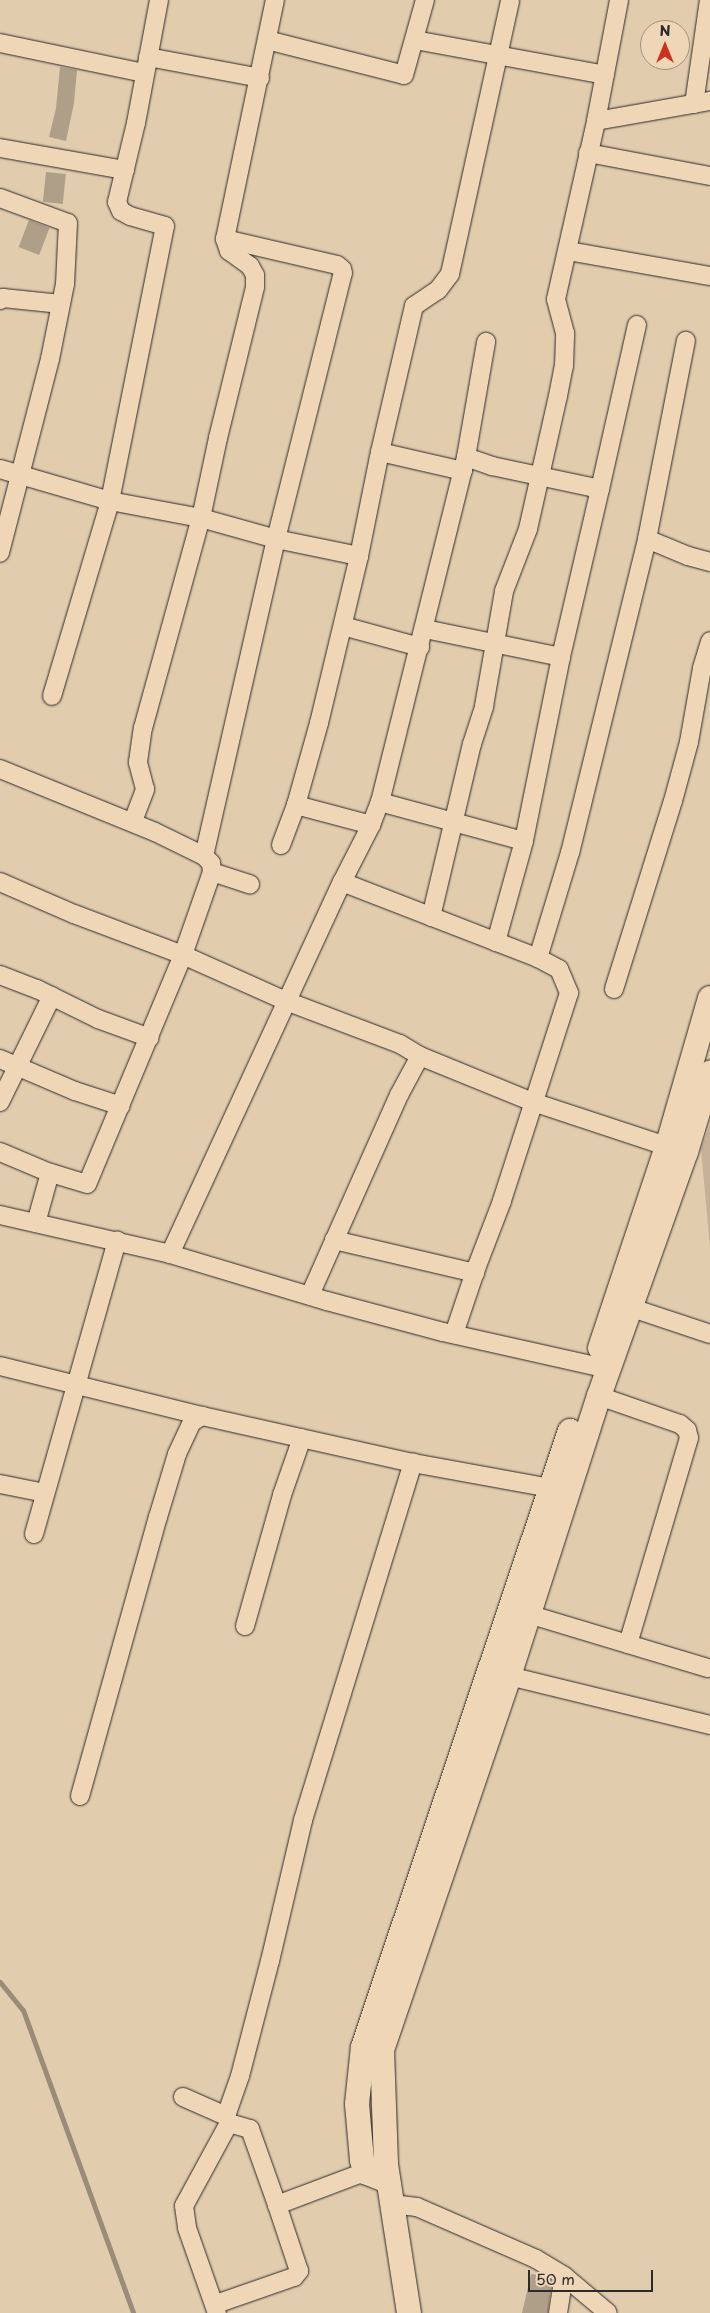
<!DOCTYPE html>
<style>
body{margin:0}
#map{position:relative;width:710px;height:2313px;overflow:hidden;background:#e2ccae;font-family:"Playpen Sans",sans-serif}
div>[style]{position:absolute}
[style*='--x']{left:calc(var(--x)*1px);top:calc(var(--y)*1px);width:calc(var(--w)*1px);rotate:calc(var(--a)*1deg)}
.green>*{inset:0;background:#c4b198}
.stream>*{height:5px;margin:-2.5px;padding:0 2.5px;transform-origin:2.5px;border-radius:2.5px;background:#9a8c79}
.building>*{inset:0;background:#af9f89;transform-origin:0 0}
.roads{filter:drop-shadow(0 0 1px #2b2b2b) drop-shadow(0 0 1px #2b2b2b)}
.street>*{height:18px;margin:-9px;padding:0 9px;transform-origin:9px;border-radius:9px;background:#eed6b6}
.secondary>*{height:24px;margin:-12px;padding:0 12px;transform-origin:12px;border-radius:12px;background:#eed6b6}
span{translate:-50% -50%;white-space:nowrap;text-align:center;line-height:1.15;-webkit-text-stroke:5px #eed6b6;paint-order:stroke}
.north{position:absolute;left:640px;top:20px;width:50px;height:50px;box-sizing:border-box;background:#eed6b6;border:1px solid #a0927e;border-radius:50%;rotate:0deg;font-size:14px;font-weight:700;line-height:20px;text-align:center;color:#2b2b2b}
.north::after{content:'';display:block;margin:auto;width:18px;height:22px;background:#c8321e;clip-path:polygon(50% 0,100% 100%,50% 72%,0 100%)}
.scale{position:absolute;left:528px;top:2270px;width:125px;height:22px;box-sizing:border-box;border:2px solid #2b2b2b;border-top:0;padding-left:6px;font-size:15px;line-height:18px;white-space:nowrap;color:#2b2b2b;-webkit-text-stroke:4px #eed6b6;paint-order:stroke}
</style>
<div id="map">
<div class="green">
<i style="clip-path:polygon(710px 1124px,710px 1247px,701px 1149px)"></i>
</div>
<div class="stream">
<i style="--x:0;--y:1982;--w:36;--a:51"></i>
<i style="--x:23;--y:2010;--w:322;--a:70"></i>
</div>
<div class="building">
<i style="clip-path:polygon(60px 67px,77px 70px,74px 103px,66px 141px,49px 137px,56px 108px)"></i>
<i style="left:46px;top:172px;width:20px;height:30px;rotate:6deg"></i>
<i style="left:29px;top:220px;width:22px;height:29px;rotate:21deg"></i>
<i style="clip-path:polygon(531px 2274px,544px 2276px,552px 2281px,548px 2313px,522px 2313px)"></i>
</div>
<div class="roads">
<div class="street">
<i style="--x:267;--y:40;--w:141;--a:14.3"></i>
<i style="--x:404;--y:75;--w:78;--a:-74.4"></i>
<i style="--x:415;--y:40;--w:193;--a:10.4"></i>
<i style="--x:0;--y:43;--w:147;--a:11.8"></i>
<i style="--x:148;--y:57;--w:114;--a:10.6"></i>
<i style="--x:694;--y:104;--w:105;--a:-81.8"></i>
<i style="--x:596;--y:121;--w:116;--a:-10"></i>
<i style="--x:0;--y:148;--w:127;--a:10"></i>
<i style="--x:588;--y:153;--w:124;--a:10.7"></i>
<i style="--x:0;--y:198;--w:72;--a:20.2"></i>
<i style="--x:68;--y:223;--w:61;--a:92.8"></i>
<i style="--x:65;--y:284;--w:76;--a:101.3"></i>
<i style="--x:50;--y:359;--w:200;--a:104.5"></i>
<i style="--x:568;--y:251;--w:144;--a:10"></i>
<i style="--x:0;--y:300;--w:4;--a:-34"></i>
<i style="--x:3;--y:298;--w:58;--a:5.9"></i>
<i style="--x:466;--y:457;--w:28;--a:19"></i>
<i style="--x:492;--y:466;--w:110;--a:12"></i>
<i style="--x:600;--y:489;--w:172;--a:103.1"></i>
<i style="--x:561;--y:657;--w:188;--a:101.4"></i>
<i style="--x:524;--y:841;--w:105;--a:105.5"></i>
<i style="--x:0;--y:469;--w:115;--a:16.2"></i>
<i style="--x:110;--y:501;--w:93;--a:10.6"></i>
<i style="--x:201;--y:518;--w:78;--a:15.6"></i>
<i style="--x:276;--y:539;--w:85;--a:11.6"></i>
<i style="--x:359;--y:556;--w:106;--a:-78.6"></i>
<i style="--x:463;--y:471;--w:85;--a:-167.1"></i>
<i style="--x:380;--y:452;--w:150;--a:-76.9"></i>
<i style="--x:414;--y:306;--w:29;--a:-34"></i>
<i style="--x:438;--y:290;--w:20;--a:-53"></i>
<i style="--x:450;--y:274;--w:280;--a:-77.6"></i>
<i style="--x:600;--y:489;--w:168;--a:-77.3"></i>
<i style="--x:647;--y:539;--w:202;--a:-78.9"></i>
<i style="--x:343;--y:626;--w:80;--a:15.3"></i>
<i style="--x:425;--y:629;--w:139;--a:11.6"></i>
<i style="--x:52;--y:696;--w:203;--a:-73.4"></i>
<i style="--x:110;--y:501;--w:280;--a:-78.7"></i>
<i style="--x:165;--y:226;--w:36;--a:-164"></i>
<i style="--x:130;--y:216;--w:10;--a:-151"></i>
<i style="--x:121;--y:211;--w:10;--a:-114"></i>
<i style="--x:117;--y:202;--w:81;--a:-76.5"></i>
<i style="--x:136;--y:123;--w:125;--a:-79.4"></i>
<i style="--x:0;--y:769;--w:167;--a:22.1"></i>
<i style="--x:155;--y:832;--w:55;--a:26.1"></i>
<i style="--x:204;--y:856;--w:10;--a:45"></i>
<i style="--x:211;--y:863;--w:9;--a:84"></i>
<i style="--x:212;--y:872;--w:88;--a:109.3"></i>
<i style="--x:183;--y:955;--w:248;--a:112.7"></i>
<i style="--x:87;--y:1184;--w:39;--a:-163"></i>
<i style="--x:50;--y:1173;--w:54;--a:-157.2"></i>
<i style="--x:380;--y:802;--w:149;--a:15.2"></i>
<i style="--x:296;--y:805;--w:78;--a:14.9"></i>
<i style="--x:133;--y:821;--w:34;--a:-69"></i>
<i style="--x:145;--y:789;--w:28;--a:-105"></i>
<i style="--x:138;--y:762;--w:34;--a:-82"></i>
<i style="--x:143;--y:728;--w:218;--a:-74.6"></i>
<i style="--x:201;--y:518;--w:82;--a:-78"></i>
<i style="--x:218;--y:438;--w:155;--a:-76.2"></i>
<i style="--x:255;--y:287;--w:12;--a:-90"></i>
<i style="--x:255;--y:275;--w:10;--a:-119"></i>
<i style="--x:250;--y:266;--w:26;--a:-144"></i>
<i style="--x:229;--y:251;--w:13;--a:-108"></i>
<i style="--x:225;--y:239;--w:244;--a:-78.2"></i>
<i style="--x:281;--y:845;--w:43;--a:-69.4"></i>
<i style="--x:296;--y:805;--w:85;--a:-74.3"></i>
<i style="--x:319;--y:723;--w:172;--a:-76.5"></i>
<i style="--x:204;--y:856;--w:325;--a:-77.2"></i>
<i style="--x:276;--y:539;--w:274;--a:-75.9"></i>
<i style="--x:343;--y:273;--w:4;--a:-104"></i>
<i style="--x:342;--y:269;--w:6;--a:-141"></i>
<i style="--x:337;--y:265;--w:115;--a:-166.9"></i>
<i style="--x:212;--y:872;--w:40;--a:18"></i>
<i style="--x:0;--y:882;--w:81;--a:23.4"></i>
<i style="--x:74;--y:914;--w:116;--a:20.6"></i>
<i style="--x:183;--y:955;--w:113;--a:24.1"></i>
<i style="--x:286;--y:1001;--w:122;--a:20.7"></i>
<i style="--x:400;--y:1044;--w:23;--a:31"></i>
<i style="--x:420;--y:1056;--w:44;--a:118.3"></i>
<i style="--x:399;--y:1095;--w:219;--a:114"></i>
<i style="--x:342;--y:882;--w:64;--a:-63"></i>
<i style="--x:371;--y:825;--w:25;--a:-69"></i>
<i style="--x:380;--y:802;--w:356;--a:-76"></i>
<i style="--x:466;--y:457;--w:117;--a:-80.1"></i>
<i style="--x:431;--y:917;--w:178;--a:-76.7"></i>
<i style="--x:472;--y:744;--w:40;--a:-72"></i>
<i style="--x:484;--y:706;--w:117;--a:-80.1"></i>
<i style="--x:504;--y:591;--w:66;--a:-68.8"></i>
<i style="--x:528;--y:529;--w:136;--a:-77.3"></i>
<i style="--x:558;--y:396;--w:31;--a:-79"></i>
<i style="--x:564;--y:366;--w:33;--a:-88"></i>
<i style="--x:565;--y:333;--w:35;--a:-105"></i>
<i style="--x:556;--y:299;--w:182;--a:-77.3"></i>
<i style="--x:596;--y:121;--w:123;--a:-79.2"></i>
<i style="--x:538;--y:958;--w:110;--a:-73.1"></i>
<i style="--x:570;--y:853;--w:323;--a:-76.2"></i>
<i style="--x:647;--y:539;--w:44;--a:22.5"></i>
<i style="--x:688;--y:556;--w:23;--a:15"></i>
<i style="--x:0;--y:975;--w:40;--a:21"></i>
<i style="--x:37;--y:989;--w:68;--a:26.2"></i>
<i style="--x:98;--y:1019;--w:55;--a:20.1"></i>
<i style="--x:614;--y:989;--w:197;--a:-72.6"></i>
<i style="--x:673;--y:801;--w:61;--a:-74.8"></i>
<i style="--x:689;--y:742;--w:75;--a:-80"></i>
<i style="--x:702;--y:668;--w:28;--a:-73"></i>
<i style="--x:420;--y:1056;--w:122;--a:22.2"></i>
<i style="--x:533;--y:1102;--w:153;--a:18.3"></i>
<i style="--x:0;--y:1059;--w:82;--a:23.1"></i>
<i style="--x:75;--y:1091;--w:48;--a:18.1"></i>
<i style="--x:0;--y:1102;--w:118;--a:-63.9"></i>
<i style="--x:0;--y:1215;--w:174;--a:12.9"></i>
<i style="--x:170;--y:1254;--w:164;--a:16.7"></i>
<i style="--x:327;--y:1301;--w:120;--a:15"></i>
<i style="--x:443;--y:1332;--w:169;--a:12.6"></i>
<i style="--x:36;--y:1223;--w:52;--a:-74.4"></i>
<i style="--x:334;--y:1240;--w:145;--a:13.2"></i>
<i style="--x:170;--y:1254;--w:410;--a:-65.2"></i>
<i style="--x:342;--y:882;--w:210;--a:21.2"></i>
<i style="--x:538;--y:958;--w:24;--a:28"></i>
<i style="--x:559;--y:969;--w:26;--a:67"></i>
<i style="--x:569;--y:993;--w:219;--a:107.9"></i>
<i style="--x:502;--y:1201;--w:70;--a:111"></i>
<i style="--x:477;--y:1266;--w:72;--a:108.7"></i>
<i style="--x:632;--y:1308;--w:82;--a:18.4"></i>
<i style="--x:0;--y:1366;--w:208;--a:13.9"></i>
<i style="--x:599;--y:1396;--w:86;--a:19.1"></i>
<i style="--x:680;--y:1424;--w:9;--a:41"></i>
<i style="--x:687;--y:1430;--w:8;--a:76"></i>
<i style="--x:689;--y:1438;--w:215;--a:106.5"></i>
<i style="--x:0;--y:1484;--w:46;--a:11.3"></i>
<i style="--x:34;--y:1534;--w:305;--a:-74.2"></i>
<i style="--x:528;--y:1614;--w:188;--a:16.7"></i>
<i style="--x:245;--y:1626;--w:136;--a:-74.2"></i>
<i style="--x:282;--y:1495;--w:60;--a:-70.7"></i>
<i style="--x:509;--y:1676;--w:207;--a:13.7"></i>
<i style="--x:80;--y:1796;--w:290;--a:-74.4"></i>
<i style="--x:158;--y:1517;--w:66;--a:-73.2"></i>
<i style="--x:177;--y:1454;--w:35;--a:-65"></i>
<i style="--x:192;--y:1422;--w:12;--a:-31"></i>
<i style="--x:202;--y:1416;--w:216;--a:12.6"></i>
<i style="--x:413;--y:1463;--w:151;--a:10.3"></i>
<i style="--x:183;--y:2097;--w:47;--a:23.8"></i>
<i style="--x:226;--y:2116;--w:8;--a:67"></i>
<i style="--x:229;--y:2123;--w:94;--a:118.5"></i>
<i style="--x:184;--y:2206;--w:22;--a:82"></i>
<i style="--x:187;--y:2228;--w:90;--a:70.6"></i>
<i style="--x:226;--y:2116;--w:42;--a:-70.7"></i>
<i style="--x:240;--y:2076;--w:119;--a:-75.4"></i>
<i style="--x:270;--y:1961;--w:145;--a:-76.8"></i>
<i style="--x:303;--y:1820;--w:374;--a:-72.9"></i>
<i style="--x:229;--y:2123;--w:22;--a:16"></i>
<i style="--x:250;--y:2129;--w:81;--a:70.4"></i>
<i style="--x:392;--y:2204;--w:25;--a:7"></i>
<i style="--x:417;--y:2207;--w:130;--a:23.6"></i>
<i style="--x:536;--y:2259;--w:33;--a:31"></i>
<i style="--x:564;--y:2276;--w:57;--a:40.1"></i>
<i style="--x:216;--y:2304;--w:83;--a:-19.1"></i>
<i style="--x:294;--y:2277;--w:8;--a:-50"></i>
<i style="--x:299;--y:2271;--w:70;--a:-108.4"></i>
<i style="--x:277;--y:2205;--w:94;--a:-20.6"></i>
<i style="--x:558;--y:2313;--w:37;--a:-81"></i>
</div>
<div class="secondary">
<i style="--x:600;--y:1348;--w:212;--a:-71.6"></i>
<i style="--x:667;--y:1147;--w:155;--a:-73.9"></i>
<i style="--x:388;--y:2181;--w:25;--a:-159"></i>
<i style="--x:365;--y:2172;--w:12;--a:-104"></i>
<i style="--x:362;--y:2160;--w:56;--a:-95.1"></i>
<i style="--x:357;--y:2104;--w:57;--a:-84"></i>
<i style="--x:363;--y:2047;--w:650;--a:-71.43"></i>
<i style="--x:409;--y:2313;--w:151;--a:-98.8"></i>
<i style="--x:386;--y:2164;--w:114;--a:-92"></i>
<i style="--x:382;--y:2050;--w:395;--a:-71.2"></i>
<i style="--x:509;--y:1676;--w:294;--a:-72.2"></i>
<i style="--x:599;--y:1396;--w:259;--a:-70.4"></i>
<i style="--x:686;--y:1152;--w:83;--a:-73.1"></i>
</div>
</div>
<div class="north">N</div>
<div class="scale">50 m</div>
</div>
